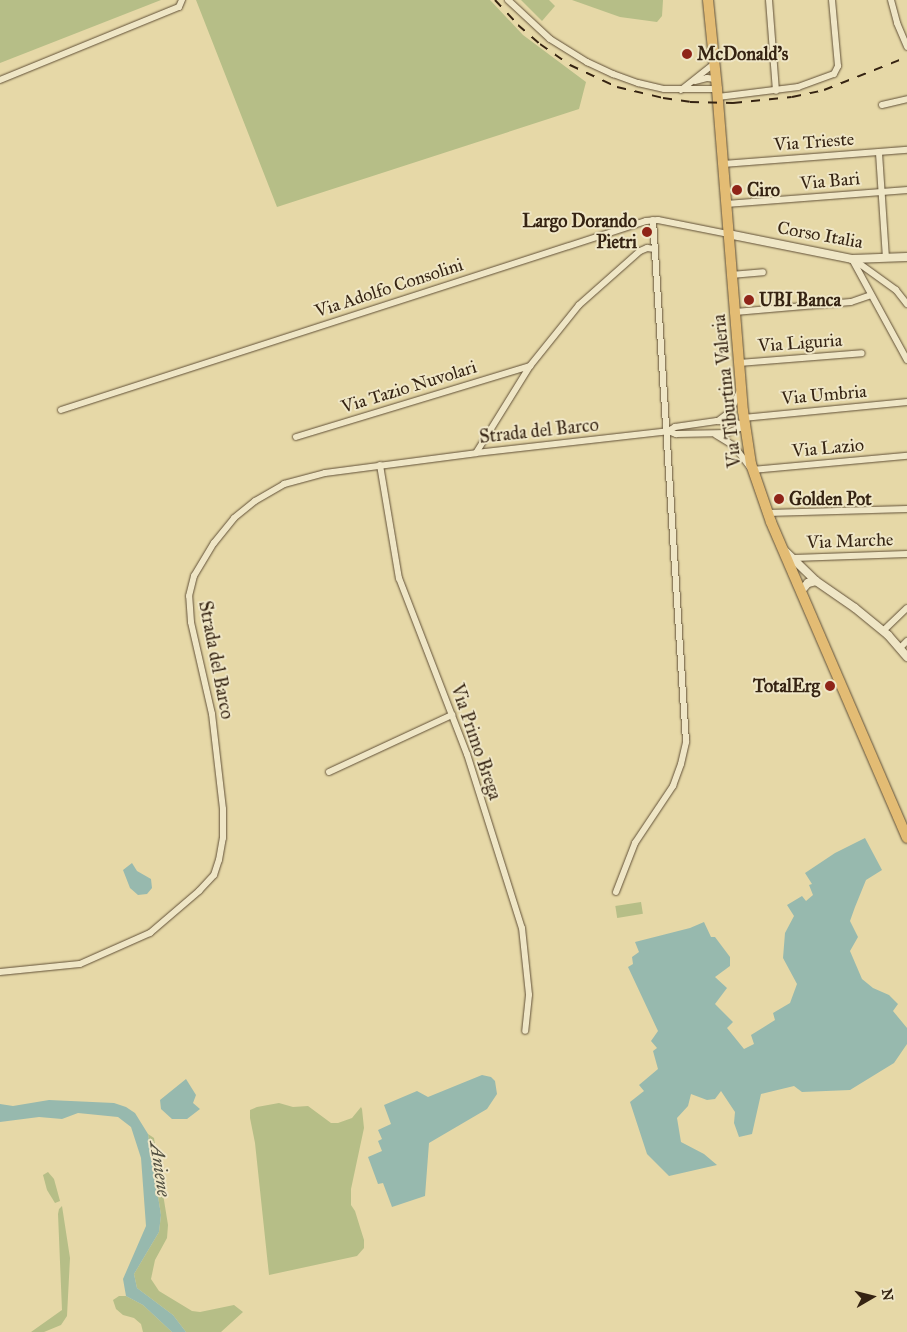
<!DOCTYPE html>
<style>
body{margin:0}
#map{position:relative;width:907px;height:1332px;overflow:hidden;background:#e6d8a7;font-family:"IM FELL Great Primer",serif}
div>[style]{position:absolute}
[style*='--x']{left:calc(var(--x)*1px);top:calc(var(--y)*1px);width:calc(var(--w)*1px);rotate:calc(var(--a)*1deg)}
.green>*{inset:0;background:#b6be87;transform-origin:0 0}
.water>*{inset:0;background:#97b9ae}
.roads{filter:drop-shadow(0 0 1px #615037) drop-shadow(0 0 1px #615037)}
.minor>*{height:6px;margin:-3px;padding:0 3px;transform-origin:3px;border-radius:3px;background:#efe6c6}
.tertiary>*{height:8px;margin:-4px;padding:0 4px;transform-origin:4px;border-radius:4px;background:#efe6c6}
.primary>*{height:10px;margin:-5px;padding:0 5px;transform-origin:5px;border-radius:5px;background:#e3bc74}
.rail>*{height:2px;margin-top:-1px;transform-origin:0;background:repeating-linear-gradient(90deg,#352312 0 9px,transparent 0 18px)}
.dots>*{width:14px;height:14px;translate:-50% -50%;box-sizing:border-box;border:2px solid #efe6c6;border-radius:50%}
span{translate:-50% -50%;white-space:nowrap;text-align:center;line-height:1.15;-webkit-text-stroke:4px #efe6c6;paint-order:stroke}
.poi-label{font-size:18px;color:#352312;font-weight:700}
.left{translate:0 -50%;text-align:left}
.right{translate:-100% -50%;text-align:right}
.street-label{font-size:18px;color:#352312}
.water-label{font-size:19px;color:#525041;font-style:italic}
.north{position:absolute;left:847px;top:1272px;width:50px;height:50px;-webkit-text-stroke:4px #efe6c6;paint-order:stroke;rotate:82deg;font-size:14px;font-weight:700;line-height:20px;text-align:center;color:#352312}
.north::after{content:'';display:block;margin:auto;width:18px;height:22px;background:#352312;clip-path:polygon(50% 0,100% 100%,50% 72%,0 100%)}
</style>
<div id="map">
<div class="green">
<i style="clip-path:polygon(0 0,161px 0,0 63px)"></i>
<i style="clip-path:polygon(196px 0,490px 0,523px 35px,586px 82px,579px 109px,277px 207px)"></i>
<i style="clip-path:polygon(521px 0,549px 0,555px 6px,542px 21px)"></i>
<i style="clip-path:polygon(572px 0,663px 0,662px 16px,657px 22px,620px 17px)"></i>
<i style="left:641px;top:902px;width:12px;height:26px;rotate:81deg"></i>
<i style="clip-path:polygon(279px 1103px,293px 1107px,308px 1106px,331px 1123px,338px 1123px,352px 1118px,361px 1107px,362px 1109px,364px 1128px,351px 1189px,351px 1205px,355px 1211px,364px 1240px,364px 1248px,357px 1256px,269px 1275px,255px 1143px,250px 1118px,250px 1110px,257px 1107px)"></i>
<i style="clip-path:polygon(148px 1134px,154px 1138px,168px 1225px,167px 1238px,155px 1260px,151px 1279px,159px 1291px,192px 1311px,200px 1312px,234px 1305px,243px 1312px,221px 1332px,186px 1332px,173px 1315px,137px 1288px,134px 1274px,159px 1232px,161px 1215px)"></i>
<i style="clip-path:polygon(48px 1172px,54px 1179px,60px 1201px,55px 1203px,47px 1190px,43px 1175px)"></i>
<i style="clip-path:polygon(62px 1206px,70px 1258px,67px 1316px,61px 1325px,44px 1332px,31px 1332px,62px 1310px,58px 1214px,59px 1209px)"></i>
<i style="clip-path:polygon(119px 1296px,126px 1296px,143px 1305px,172px 1332px,143px 1332px,141px 1324px,134px 1318px,123px 1315px,116px 1309px,113px 1300px)"></i>
</div>
<div class="water">
<i style="clip-path:polygon(865px 838px,882px 870px,866px 880px,855px 907px,850px 921px,858px 937px,850px 951px,862px 979px,873px 988px,889px 995px,898px 1004px,893px 1011px,907px 1028px,907px 1044px,894px 1063px,850px 1090px,802px 1092px,794px 1086px,761px 1094px,752px 1134px,739px 1137px,734px 1123px,735px 1112px,721px 1091px,715px 1099px,707px 1100px,691px 1094px,688px 1106px,677px 1118px,681px 1142px,704px 1154px,717px 1165px,669px 1176px,647px 1154px,630px 1102px,644px 1091px,639px 1085px,658px 1069px,653px 1051px,657px 1048px,651px 1041px,658px 1031px,628px 967px,633px 964px,632px 957px,639px 952px,635px 942px,690px 928px,704px 922px,711px 937px,715px 937px,730px 957px,730px 966px,715px 977px,727px 988px,715px 1004px,733px 1022px,727px 1028px,744px 1049px,754px 1044px,751px 1035px,775px 1020px,773px 1013px,790px 1003px,797px 984px,783px 958px,785px 933px,794px 916px,787px 905px,802px 896px,806px 901px,813px 895px,809px 885px,812px 884px,805px 873px,835px 853px)"></i>
<i style="clip-path:polygon(132px 863px,137px 871px,151px 879px,152px 888px,147px 894px,138px 895px,130px 888px,123px 870px)"></i>
<i style="clip-path:polygon(482px 1075px,491px 1077px,495px 1081px,497px 1094px,487px 1109px,429px 1143px,425px 1196px,392px 1207px,383px 1183px,378px 1184px,368px 1157px,382px 1151px,378px 1141px,382px 1139px,378px 1130px,391px 1124px,384px 1105px,417px 1091px,428px 1097px)"></i>
<i style="clip-path:polygon(186px 1079px,196px 1095px,193px 1103px,200px 1109px,187px 1119px,172px 1119px,161px 1109px,160px 1100px)"></i>
<i style="clip-path:polygon(49px 1100px,114px 1103px,126px 1107px,135px 1113px,148px 1134px,161px 1215px,159px 1232px,134px 1274px,137px 1288px,173px 1315px,186px 1332px,172px 1332px,143px 1305px,126px 1296px,123px 1279px,146px 1226px,141px 1158px,131px 1127px,118px 1117px,78px 1113px,62px 1119px,39px 1117px,0 1122px,0 1104px,13px 1106px)"></i>
</div>
<div class="roads">
<div class="minor">
<i style="--x:508;--y:0;--w:57;--a:42.9"></i>
<i style="--x:550;--y:39;--w:44;--a:31.9"></i>
<i style="--x:587;--y:62;--w:29;--a:25"></i>
<i style="--x:613;--y:74;--w:27;--a:20"></i>
<i style="--x:638;--y:83;--w:27;--a:13"></i>
<i style="--x:664;--y:89;--w:53;--a:0"></i>
<i style="--x:769;--y:0;--w:91;--a:85.6"></i>
<i style="--x:891;--y:0;--w:24;--a:75"></i>
<i style="--x:897;--y:23;--w:26;--a:67"></i>
<i style="--x:0;--y:80;--w:193;--a:-22.2"></i>
<i style="--x:179;--y:7;--w:8;--a:-67"></i>
<i style="--x:695;--y:81;--w:12;--a:-14"></i>
<i style="--x:707;--y:78;--w:9;--a:6"></i>
<i style="--x:681;--y:90;--w:43;--a:-38.5"></i>
<i style="--x:718;--y:97;--w:81;--a:-7.1"></i>
<i style="--x:798;--y:87;--w:38;--a:-20"></i>
<i style="--x:834;--y:74;--w:9;--a:-63"></i>
<i style="--x:838;--y:66;--w:66;--a:-95.2"></i>
<i style="--x:882;--y:105;--w:26;--a:-13"></i>
<i style="--x:879;--y:153;--w:105;--a:86.2"></i>
<i style="--x:723;--y:164;--w:185;--a:-4.4"></i>
<i style="--x:726;--y:204;--w:182;--a:-4.4"></i>
<i style="--x:852;--y:259;--w:115;--a:61.4"></i>
<i style="--x:853;--y:259;--w:53;--a:35.8"></i>
<i style="--x:896;--y:290;--w:18;--a:52"></i>
<i style="--x:731;--y:275;--w:32;--a:-5"></i>
<i style="--x:735;--y:312;--w:116;--a:-4.9"></i>
<i style="--x:851;--y:302;--w:21;--a:-19"></i>
<i style="--x:739;--y:363;--w:123;--a:-4.6"></i>
<i style="--x:61;--y:410;--w:615;--a:-17.9"></i>
<i style="--x:646;--y:221;--w:12;--a:-5"></i>
<i style="--x:658;--y:220;--w:71;--a:11.3"></i>
<i style="--x:743;--y:418;--w:165;--a:-5.6"></i>
<i style="--x:718;--y:421;--w:15;--a:-37"></i>
<i style="--x:730;--y:412;--w:23;--a:-65"></i>
<i style="--x:668;--y:431;--w:8;--a:-30"></i>
<i style="--x:675;--y:427;--w:42;--a:-8.1"></i>
<i style="--x:717;--y:421;--w:17;--a:3"></i>
<i style="--x:734;--y:422;--w:12;--a:20"></i>
<i style="--x:716;--y:435;--w:21;--a:31"></i>
<i style="--x:734;--y:446;--w:30;--a:53"></i>
<i style="--x:752;--y:470;--w:156;--a:-5.2"></i>
<i style="--x:296;--y:437;--w:245;--a:-16.9"></i>
<i style="--x:476;--y:453;--w:102;--a:-58.2"></i>
<i style="--x:530;--y:366;--w:78;--a:-51.2"></i>
<i style="--x:579;--y:305;--w:81;--a:-41.5"></i>
<i style="--x:640;--y:251;--w:8;--a:-23"></i>
<i style="--x:647;--y:248;--w:8;--a:7"></i>
<i style="--x:380;--y:465;--w:115;--a:80.5"></i>
<i style="--x:399;--y:578;--w:189;--a:68.9"></i>
<i style="--x:467;--y:754;--w:182;--a:72.5"></i>
<i style="--x:522;--y:928;--w:67;--a:84"></i>
<i style="--x:529;--y:995;--w:36;--a:96"></i>
<i style="--x:767;--y:513;--w:140;--a:-1.6"></i>
<i style="--x:794;--y:558;--w:113;--a:-2"></i>
<i style="--x:883;--y:631;--w:33;--a:-44"></i>
<i style="--x:900;--y:648;--w:10;--a:-45"></i>
<i style="--x:329;--y:772;--w:136;--a:-24.9"></i>
<i style="--x:616;--y:892;--w:53;--a:-68.8"></i>
<i style="--x:635;--y:843;--w:69;--a:-56.3"></i>
<i style="--x:673;--y:786;--w:23;--a:-70"></i>
<i style="--x:681;--y:764;--w:23;--a:-77"></i>
<i style="--x:686;--y:742;--w:523;--a:-93.62"></i>
<i style="--x:0;--y:972;--w:80;--a:-5.7"></i>
<i style="--x:80;--y:964;--w:77;--a:-23.9"></i>
<i style="--x:150;--y:933;--w:65;--a:-40.6"></i>
<i style="--x:199;--y:891;--w:22;--a:-47"></i>
<i style="--x:214;--y:875;--w:16;--a:-72"></i>
<i style="--x:219;--y:860;--w:22;--a:-80"></i>
<i style="--x:223;--y:838;--w:29;--a:-90"></i>
<i style="--x:223;--y:809;--w:96;--a:-96.6"></i>
<i style="--x:212;--y:714;--w:94;--a:-102.9"></i>
<i style="--x:191;--y:622;--w:26;--a:-94"></i>
<i style="--x:189;--y:596;--w:21;--a:-76"></i>
<i style="--x:194;--y:576;--w:39;--a:-59"></i>
<i style="--x:214;--y:543;--w:32;--a:-51"></i>
<i style="--x:234;--y:518;--w:27;--a:-39"></i>
<i style="--x:255;--y:501;--w:34;--a:-30"></i>
<i style="--x:284;--y:484;--w:42;--a:-15"></i>
<i style="--x:325;--y:473;--w:152;--a:-7.5"></i>
<i style="--x:476;--y:453;--w:193;--a:-6.5"></i>
<i style="--x:668;--y:431;--w:9;--a:21"></i>
<i style="--x:676;--y:434;--w:51;--a:-1.1"></i>
<i style="--x:727;--y:433;--w:19;--a:-21"></i>
</div>
<div class="tertiary">
<i style="--x:728;--y:234;--w:126;--a:11.4"></i>
<i style="--x:852;--y:259;--w:55;--a:-2.1"></i>
<i style="--x:783;--y:549;--w:46;--a:44.1"></i>
<i style="--x:816;--y:581;--w:47;--a:34.7"></i>
<i style="--x:855;--y:608;--w:43;--a:39.3"></i>
<i style="--x:888;--y:635;--w:29;--a:49"></i>
<i style="--x:801;--y:591;--w:11;--a:-49"></i>
<i style="--x:808;--y:583;--w:8;--a:-14"></i>
</div>
<div class="primary">
<i style="--x:708;--y:0;--w:89;--a:84.2"></i>
<i style="--x:717;--y:89;--w:323;--a:85.4"></i>
<i style="--x:743;--y:411;--w:54;--a:81.4"></i>
<i style="--x:751;--y:464;--w:61;--a:71"></i>
<i style="--x:771;--y:522;--w:344;--a:66.7"></i>
</div>
</div>
<div class="rail">
<i style="--x:495;--y:0;--w:34;--a:47"></i>
<i style="--x:518;--y:25;--w:29;--a:41"></i>
<i style="--x:540;--y:44;--w:37;--a:35"></i>
<i style="--x:570;--y:65;--w:52;--a:25.1"></i>
<i style="--x:617;--y:87;--w:47;--a:13.4"></i>
<i style="--x:663;--y:98;--w:27;--a:8"></i>
<i style="--x:690;--y:102;--w:43;--a:1.3"></i>
<i style="--x:733;--y:103;--w:59;--a:-5.8"></i>
<i style="--x:792;--y:97;--w:33;--a:-12"></i>
<i style="--x:824;--y:90;--w:89;--a:-21.7"></i>
</div>
<div class="dots">
<i style="left:687px;top:54px;background:#8f2418"></i>
<i style="left:737px;top:190px;background:#8f2418"></i>
<i style="left:647px;top:232px;background:#8f2418"></i>
<i style="left:749px;top:300px;background:#8f2418"></i>
<i style="left:779px;top:499px;background:#8f2418"></i>
<i style="left:830px;top:686px;background:#8f2418"></i>
</div>
<div class="poi-label">
<span class="left" style="left:697px;top:54px">McDonald's</span>
<span class="left" style="left:747px;top:190px">Ciro</span>
<span class="right" style="left:637px;top:232px">Largo Dorando<br>Pietri</span>
<span class="left" style="left:759px;top:300px">UBI Banca</span>
<span class="left" style="left:789px;top:499px">Golden Pot</span>
<span class="right" style="left:820px;top:686px">TotalErg</span>
</div>
<div class="street-label">
<span style="left:814px;top:142px;rotate:-4deg">Via Trieste</span>
<span style="left:830px;top:181px;rotate:-5deg">Via Bari</span>
<span style="left:820px;top:235px;rotate:10deg">Corso Italia</span>
<span style="left:389px;top:288px;rotate:-18deg">Via Adolfo Consolini</span>
<span style="left:800px;top:343px;rotate:-4deg">Via Liguria</span>
<span style="left:409px;top:387px;rotate:-17deg">Via Tazio Nuvolari</span>
<span style="left:727px;top:391px;rotate:-96deg">Via Tiburtina Valeria</span>
<span style="left:824px;top:395px;rotate:-5deg">Via Umbria</span>
<span style="left:539px;top:431px;rotate:-6deg">Strada del Barco</span>
<span style="left:828px;top:448px;rotate:-5deg">Via Lazio</span>
<span style="left:850px;top:541px;rotate:-2deg">Via Marche</span>
<span style="left:216px;top:660px;rotate:79deg">Strada del Barco</span>
<span style="left:476px;top:742px;rotate:71deg">Via Primo Brega</span>
</div>
<div class="water-label">
<span style="left:160px;top:1169px;rotate:82deg">Aniene</span>
</div>
<div class="north">N</div>
</div>
